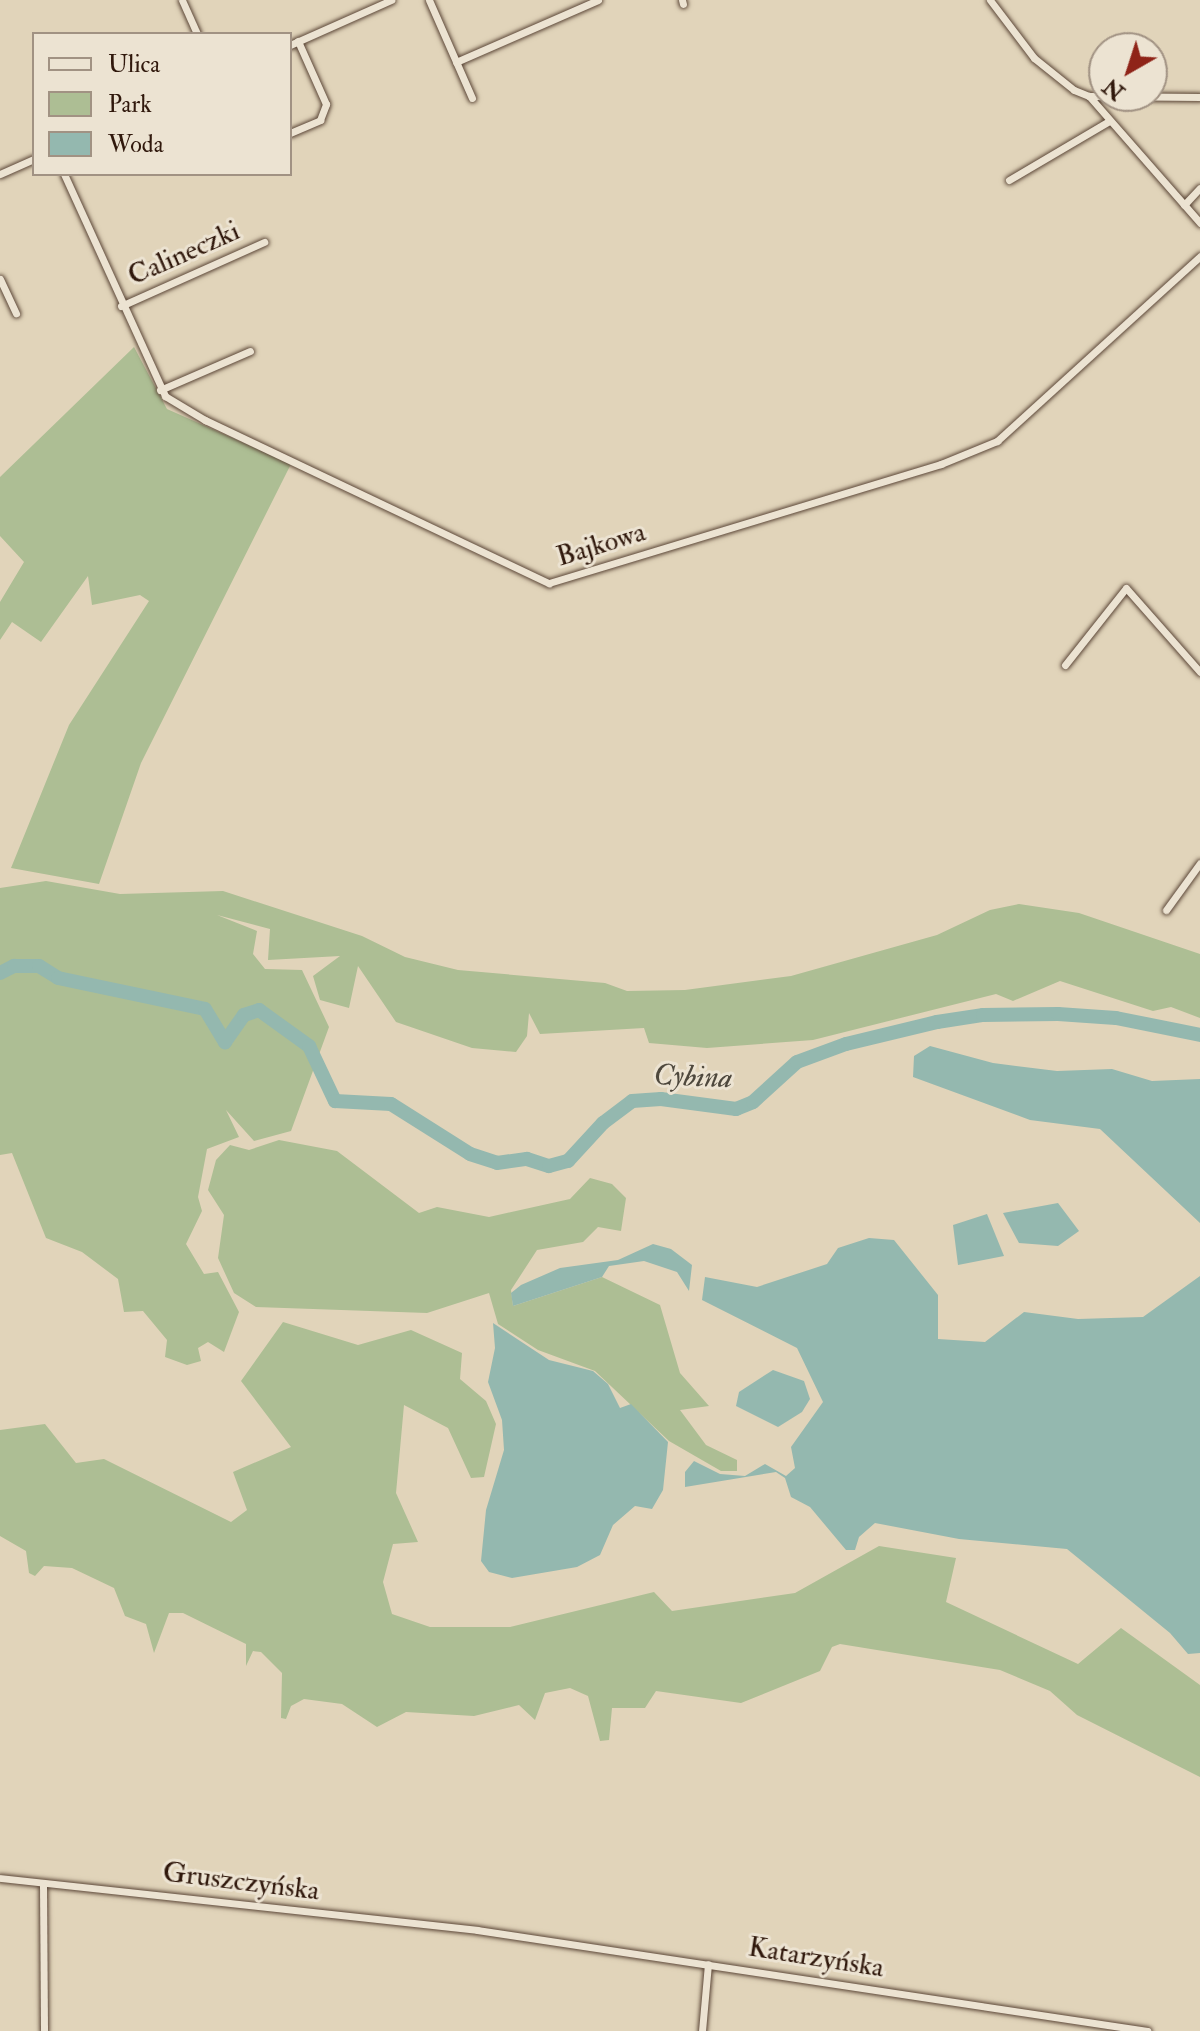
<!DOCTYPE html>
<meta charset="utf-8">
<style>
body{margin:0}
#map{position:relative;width:1200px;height:2031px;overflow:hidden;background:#e1d4ba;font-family:"IM FELL Double Pica",serif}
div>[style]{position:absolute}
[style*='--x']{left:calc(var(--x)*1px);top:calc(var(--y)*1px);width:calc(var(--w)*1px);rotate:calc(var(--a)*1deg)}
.green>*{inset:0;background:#adbe94}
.water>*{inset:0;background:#94b8af}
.river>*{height:14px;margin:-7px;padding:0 7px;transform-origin:7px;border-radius:7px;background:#94b8af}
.roads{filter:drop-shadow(0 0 2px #5c4738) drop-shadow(0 0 2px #5c4738)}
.street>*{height:7px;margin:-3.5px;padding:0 3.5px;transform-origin:3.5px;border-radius:3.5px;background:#ece3d2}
span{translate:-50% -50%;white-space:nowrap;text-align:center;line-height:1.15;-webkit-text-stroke:6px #ece3d2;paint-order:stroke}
.street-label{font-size:28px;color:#30180c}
.water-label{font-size:30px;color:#4e483d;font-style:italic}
.legend{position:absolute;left:32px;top:32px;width:260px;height:144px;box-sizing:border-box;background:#ece3d2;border:2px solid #a19283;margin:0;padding:10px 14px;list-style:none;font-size:24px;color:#30180c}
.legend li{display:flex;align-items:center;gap:16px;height:40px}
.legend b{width:40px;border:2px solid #a19283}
.north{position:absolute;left:1088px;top:32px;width:80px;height:80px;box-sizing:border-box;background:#ece3d2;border:2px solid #a19283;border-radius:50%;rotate:219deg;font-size:22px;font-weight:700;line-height:32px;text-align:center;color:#30180c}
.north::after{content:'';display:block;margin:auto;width:28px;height:36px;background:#8f2418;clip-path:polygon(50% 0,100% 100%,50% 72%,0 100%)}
</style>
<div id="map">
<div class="green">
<i style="clip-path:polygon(134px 347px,167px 409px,291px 464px,141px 763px,99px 884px,11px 868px,69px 725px,149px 601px,140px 595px,92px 605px,88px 576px,41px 642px,12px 622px,0 640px,0 602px,24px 562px,0 536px,0 477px)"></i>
<i style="clip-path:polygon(46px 881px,120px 894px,223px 891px,362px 936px,405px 957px,458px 970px,605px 983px,627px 991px,685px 990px,791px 976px,937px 935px,990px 910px,1019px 904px,1079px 913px,1200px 954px,1200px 1018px,1171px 1007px,1153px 1011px,1060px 981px,1013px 1001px,996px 994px,813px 1040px,707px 1048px,649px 1043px,644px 1028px,540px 1034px,529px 1013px,527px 1036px,516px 1052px,472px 1048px,396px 1022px,358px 966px,349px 1008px,320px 1000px,313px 976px,340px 956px,268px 960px,270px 929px,217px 915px,257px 931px,253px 954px,265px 969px,302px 970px,329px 1027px,291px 1131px,254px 1141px,226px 1110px,239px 1137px,207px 1149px,198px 1197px,202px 1211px,186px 1244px,204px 1274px,218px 1272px,239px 1312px,224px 1352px,208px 1342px,198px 1348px,201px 1361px,187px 1365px,165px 1357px,167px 1340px,143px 1311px,124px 1312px,118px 1279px,82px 1252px,46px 1238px,12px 1153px,0 1155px,0 888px)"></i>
<i style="clip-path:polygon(279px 1140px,337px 1151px,419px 1213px,437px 1207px,489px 1217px,570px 1199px,590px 1178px,612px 1184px,626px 1198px,621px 1231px,598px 1227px,583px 1242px,537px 1250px,511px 1290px,513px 1306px,602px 1277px,660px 1305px,680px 1373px,709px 1406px,680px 1410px,706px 1445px,737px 1460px,737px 1471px,721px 1471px,669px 1441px,595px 1371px,538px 1350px,498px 1324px,489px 1293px,427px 1313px,256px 1307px,234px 1293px,218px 1258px,224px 1215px,208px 1190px,216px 1160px,230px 1145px,249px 1150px)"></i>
<i style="clip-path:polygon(283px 1322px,358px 1345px,411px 1330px,462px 1353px,460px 1379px,486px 1401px,496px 1424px,484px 1477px,471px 1478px,448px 1428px,404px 1405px,396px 1493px,418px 1542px,393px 1544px,383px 1582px,392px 1614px,430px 1627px,510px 1627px,654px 1592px,672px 1611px,795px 1593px,879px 1546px,956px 1558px,946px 1602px,1078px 1664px,1121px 1628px,1200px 1685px,1200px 1777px,1077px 1715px,1050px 1691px,1000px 1670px,840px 1644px,832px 1647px,820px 1671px,741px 1703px,656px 1691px,645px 1708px,612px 1708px,609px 1740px,600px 1741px,588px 1696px,570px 1688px,545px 1693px,535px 1720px,519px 1705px,474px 1716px,406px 1712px,377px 1727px,342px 1704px,304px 1699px,291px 1706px,286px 1719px,281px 1718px,282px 1673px,261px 1652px,253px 1651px,246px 1666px,246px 1644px,183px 1613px,169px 1613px,154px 1653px,146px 1624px,125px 1616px,114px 1588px,72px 1568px,44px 1566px,35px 1576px,29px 1573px,26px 1551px,0 1536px,0 1430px,45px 1424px,76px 1463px,104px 1459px,231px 1522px,247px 1510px,233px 1472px,291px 1447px,241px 1381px)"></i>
</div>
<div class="water">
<i style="clip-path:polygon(930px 1046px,993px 1063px,1057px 1071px,1112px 1069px,1152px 1081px,1200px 1079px,1200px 1223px,1100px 1129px,1030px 1120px,913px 1077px,914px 1056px)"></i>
<i style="clip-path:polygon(1058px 1203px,1079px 1231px,1058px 1246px,1019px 1243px,1003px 1213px)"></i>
<i style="clip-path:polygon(987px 1214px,1004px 1256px,958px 1265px,953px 1225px)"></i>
<i style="clip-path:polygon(869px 1238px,894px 1240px,938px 1295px,938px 1339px,985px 1342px,1024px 1312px,1078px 1319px,1143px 1317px,1200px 1276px,1200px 1653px,1188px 1654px,1170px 1633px,1067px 1549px,959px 1539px,875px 1523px,859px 1537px,855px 1550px,846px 1550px,810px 1507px,791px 1497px,785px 1478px,776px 1472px,685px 1487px,685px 1472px,694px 1461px,720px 1474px,745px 1476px,765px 1464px,786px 1476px,795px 1468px,791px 1447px,823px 1402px,797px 1348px,702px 1300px,705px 1277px,757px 1287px,827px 1264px,838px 1248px)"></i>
<i style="clip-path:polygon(653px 1244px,671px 1249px,692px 1265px,689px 1291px,677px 1272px,644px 1261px,609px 1266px,602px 1277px,513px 1306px,511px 1293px,521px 1285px,560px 1268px,618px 1260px)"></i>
<i style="clip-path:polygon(493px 1323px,549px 1360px,593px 1371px,608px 1384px,620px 1408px,631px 1404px,668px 1442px,663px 1490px,652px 1509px,635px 1506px,613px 1525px,600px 1555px,577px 1567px,512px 1578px,489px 1572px,481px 1561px,486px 1510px,504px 1450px,502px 1420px,488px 1382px,495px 1348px)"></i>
<i style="clip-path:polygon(773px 1370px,804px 1381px,810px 1399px,802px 1412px,778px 1427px,736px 1406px,739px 1392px)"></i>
</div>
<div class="river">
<i style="--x:0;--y:973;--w:16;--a:-27"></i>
<i style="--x:14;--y:966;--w:25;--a:0"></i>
<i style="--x:39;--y:966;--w:22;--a:32"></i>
<i style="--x:58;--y:978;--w:150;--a:11.9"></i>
<i style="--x:205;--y:1009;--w:39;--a:59"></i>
<i style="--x:225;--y:1042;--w:33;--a:-55"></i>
<i style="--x:244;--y:1015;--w:16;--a:-18"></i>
<i style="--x:259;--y:1010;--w:62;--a:35.8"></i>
<i style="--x:309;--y:1046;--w:61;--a:64.7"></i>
<i style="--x:335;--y:1101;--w:56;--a:3.1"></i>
<i style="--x:391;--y:1104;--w:93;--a:32.3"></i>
<i style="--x:470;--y:1154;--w:28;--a:18"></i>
<i style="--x:497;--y:1163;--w:30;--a:-8"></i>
<i style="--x:527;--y:1159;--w:23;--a:18"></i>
<i style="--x:549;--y:1166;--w:20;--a:-15"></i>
<i style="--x:568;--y:1161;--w:52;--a:-47.4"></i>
<i style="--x:603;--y:1123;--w:36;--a:-37"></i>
<i style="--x:632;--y:1101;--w:29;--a:-4"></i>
<i style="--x:661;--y:1099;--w:76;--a:7.6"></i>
<i style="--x:736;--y:1109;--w:18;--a:-22"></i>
<i style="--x:753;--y:1102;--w:59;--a:-42.3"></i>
<i style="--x:797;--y:1062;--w:52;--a:-20.2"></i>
<i style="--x:846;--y:1044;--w:94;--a:-13.6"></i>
<i style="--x:937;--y:1022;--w:47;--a:-8.7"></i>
<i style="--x:983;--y:1015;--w:75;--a:-0.8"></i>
<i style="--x:1058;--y:1014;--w:58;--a:3.9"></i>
<i style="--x:1116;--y:1018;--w:86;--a:11.4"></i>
</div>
<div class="roads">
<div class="street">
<i style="--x:182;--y:0;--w:37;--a:66"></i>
<i style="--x:429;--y:0;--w:107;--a:66.3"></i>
<i style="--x:682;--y:0;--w:4;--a:76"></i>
<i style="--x:990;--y:0;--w:73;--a:52.8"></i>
<i style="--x:1034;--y:58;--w:51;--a:38.7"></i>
<i style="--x:1074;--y:90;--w:16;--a:22"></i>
<i style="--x:1089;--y:96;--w:111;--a:0.5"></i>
<i style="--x:290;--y:45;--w:111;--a:-24"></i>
<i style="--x:456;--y:62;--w:155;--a:-23.6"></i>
<i style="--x:1089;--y:96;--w:169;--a:48.8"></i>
<i style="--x:290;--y:133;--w:33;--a:-23"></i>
<i style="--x:320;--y:120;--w:17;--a:-69"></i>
<i style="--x:326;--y:104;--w:69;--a:-114"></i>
<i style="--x:0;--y:174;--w:37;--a:-24"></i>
<i style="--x:64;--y:174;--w:244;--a:65.5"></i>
<i style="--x:165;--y:396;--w:47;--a:31"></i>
<i style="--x:205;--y:420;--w:381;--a:25.4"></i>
<i style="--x:549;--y:583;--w:410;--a:-16.9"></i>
<i style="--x:941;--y:464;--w:61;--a:-22.3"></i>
<i style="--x:997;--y:441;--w:275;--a:-42.3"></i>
<i style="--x:1009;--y:180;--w:116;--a:-30.5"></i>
<i style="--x:1184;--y:205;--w:23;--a:-47"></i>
<i style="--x:0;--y:279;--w:38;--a:65"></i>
<i style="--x:121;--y:306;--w:157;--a:-24.1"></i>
<i style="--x:160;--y:390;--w:98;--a:-23.4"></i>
<i style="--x:1065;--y:665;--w:98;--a:-51.6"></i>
<i style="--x:1126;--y:588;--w:112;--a:48.6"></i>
<i style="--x:1166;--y:910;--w:58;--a:-54.1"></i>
<i style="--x:0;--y:1878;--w:480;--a:6.2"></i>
<i style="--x:477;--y:1930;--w:678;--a:8.57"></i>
<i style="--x:43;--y:1884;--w:147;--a:89.6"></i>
<i style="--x:702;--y:2031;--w:67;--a:-84.9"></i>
</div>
</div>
<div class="street-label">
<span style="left:184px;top:254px;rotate:-24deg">Calineczki</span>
<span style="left:601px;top:545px;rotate:-17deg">Bajkowa</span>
<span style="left:241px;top:1882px;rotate:7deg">Gruszczyńska</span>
<span style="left:816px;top:1958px;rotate:9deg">Katarzyńska</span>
</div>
<div class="water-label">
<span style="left:693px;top:1077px;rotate:2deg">Cybina</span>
</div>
<ul class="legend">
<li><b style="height:10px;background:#ece3d2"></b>Ulica</li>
<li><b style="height:22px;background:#adbe94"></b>Park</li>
<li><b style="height:22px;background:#94b8af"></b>Woda</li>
</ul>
<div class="north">N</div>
</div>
